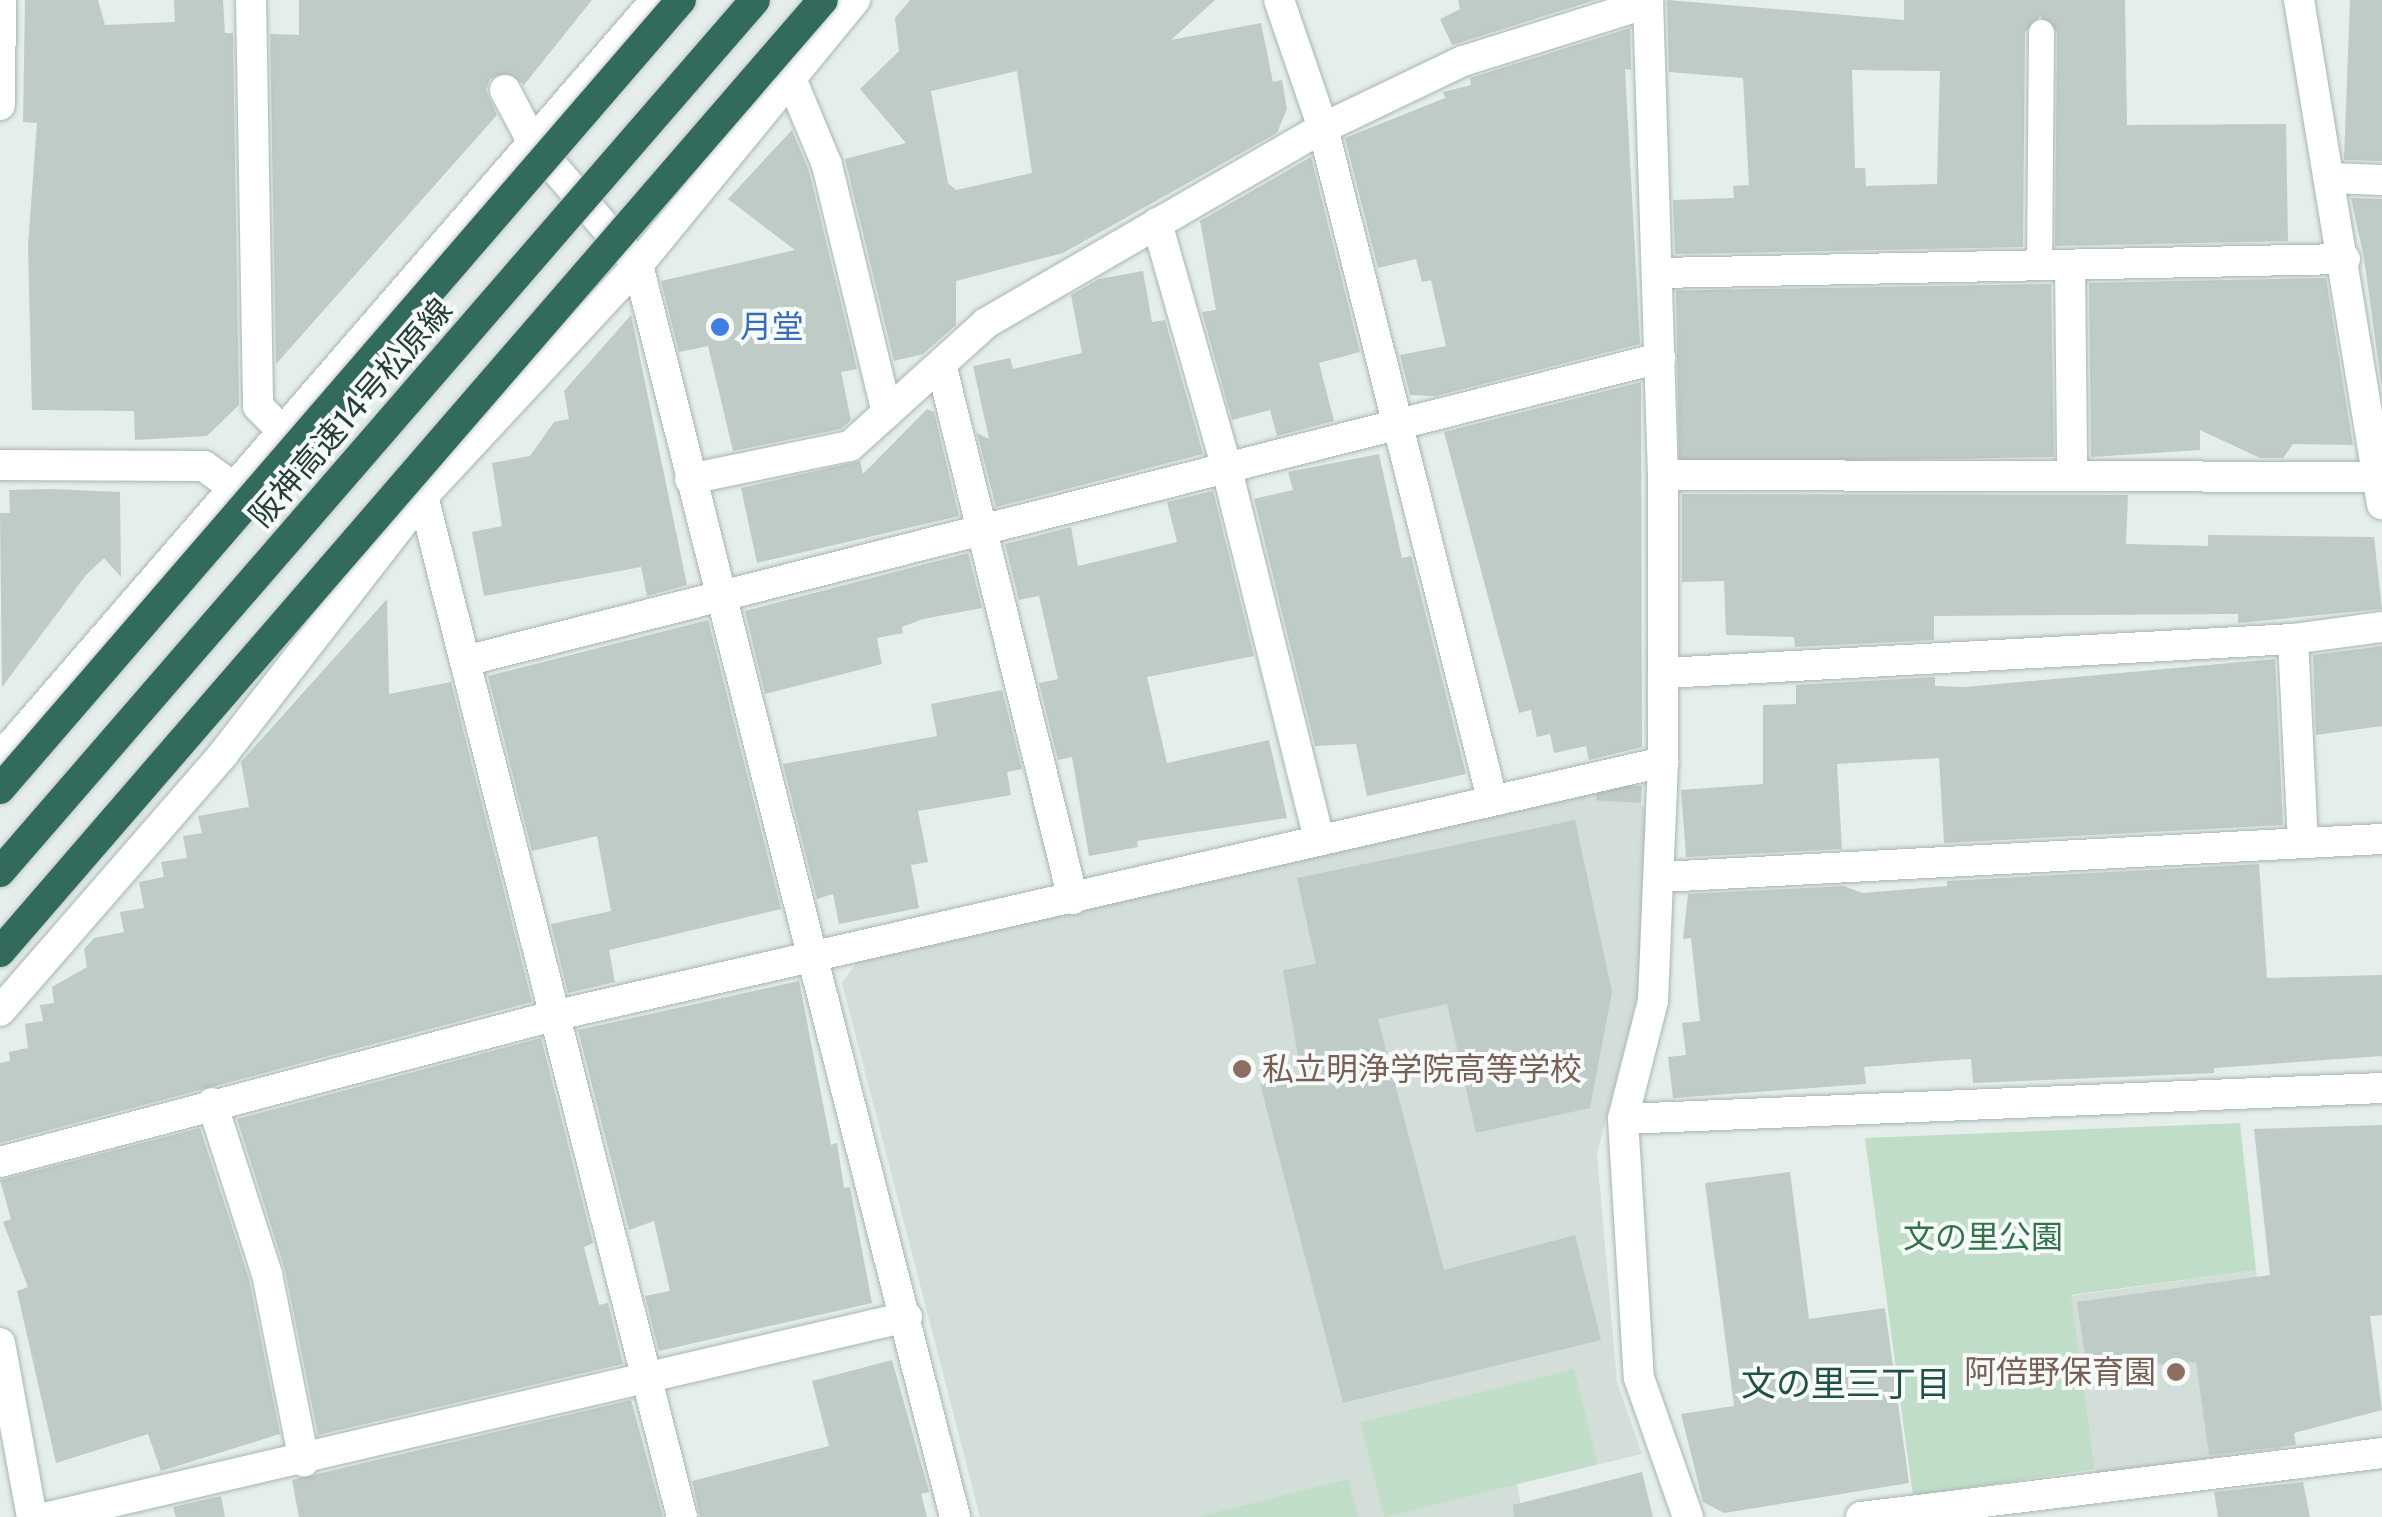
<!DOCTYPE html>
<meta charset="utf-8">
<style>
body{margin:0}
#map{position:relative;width:2382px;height:1517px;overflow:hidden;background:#e5eeea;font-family:"Public Sans","Noto Sans JP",sans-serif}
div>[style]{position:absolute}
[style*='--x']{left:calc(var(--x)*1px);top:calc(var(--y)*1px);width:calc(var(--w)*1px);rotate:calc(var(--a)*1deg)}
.built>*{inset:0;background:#d4ded9;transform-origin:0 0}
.green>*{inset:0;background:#c0dec7;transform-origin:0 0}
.building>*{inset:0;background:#becbc6;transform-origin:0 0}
.street-tunnel>*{height:30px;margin-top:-15px;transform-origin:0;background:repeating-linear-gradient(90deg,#bfcbc6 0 30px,transparent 0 45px)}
.roads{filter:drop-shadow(0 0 2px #a8b6b1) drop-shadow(0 0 2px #a8b6b1)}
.lane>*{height:25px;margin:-12.5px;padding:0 12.5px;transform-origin:12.5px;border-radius:12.5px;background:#fff}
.street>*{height:30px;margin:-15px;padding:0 15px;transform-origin:15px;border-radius:15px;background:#fff}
.secondary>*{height:30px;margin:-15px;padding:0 15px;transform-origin:15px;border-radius:15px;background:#fff}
.bridges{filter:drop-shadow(0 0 2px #c2c9c7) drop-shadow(0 0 2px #c2c9c7)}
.highway-bridge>*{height:30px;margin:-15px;padding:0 15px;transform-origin:15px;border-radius:15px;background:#326a5e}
.dots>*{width:28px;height:28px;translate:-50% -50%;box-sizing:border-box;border:5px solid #f6faf8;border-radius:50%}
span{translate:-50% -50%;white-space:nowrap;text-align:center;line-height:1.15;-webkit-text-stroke:8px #f6faf8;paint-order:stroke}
.shop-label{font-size:32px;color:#366cbe}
.left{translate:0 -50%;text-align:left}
.street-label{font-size:32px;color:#253f38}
.education-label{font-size:32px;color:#785e54}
.right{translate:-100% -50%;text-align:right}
.park-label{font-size:32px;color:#31744a}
.neighbourhood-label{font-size:35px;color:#215144}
</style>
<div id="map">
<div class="built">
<i style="clip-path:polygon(1626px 786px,1646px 810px,1645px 966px,1597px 1154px,1617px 1382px,1642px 1454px,1517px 1484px,1523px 1517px,980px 1517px,842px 983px,859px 959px)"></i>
<i style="left:2256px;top:1270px;width:180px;height:187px;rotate:82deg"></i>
</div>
<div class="green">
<i style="clip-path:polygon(2240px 1123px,2256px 1270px,2071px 1295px,2095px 1469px,1913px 1496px,1865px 1138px)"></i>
<i style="left:1574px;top:1369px;width:98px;height:220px;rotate:76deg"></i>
<i style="clip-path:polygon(1348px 1479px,1358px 1517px,1198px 1517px)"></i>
</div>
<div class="building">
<i style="clip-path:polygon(25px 0,98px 0,105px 25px,175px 22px,174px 0,223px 0,225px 33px,233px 33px,239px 405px,207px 436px,135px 440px,134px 411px,32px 410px,28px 246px,37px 123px,23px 122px)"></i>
<i style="clip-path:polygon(299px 0,592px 0,524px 85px,507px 71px,490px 79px,486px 90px,497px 115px,276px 364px,270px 34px,299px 35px)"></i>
<i style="clip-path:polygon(evenodd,910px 0,1215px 0,1171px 40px,1261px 23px,1273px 82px,1282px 80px,1287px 109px,1277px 133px,1063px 253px,956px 281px,956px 325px,923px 354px,894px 361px,845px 159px,906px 143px,860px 89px,899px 51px,895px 18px,910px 0,1017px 71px,1032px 173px,956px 190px,948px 183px,931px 91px,1017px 71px)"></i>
<i style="clip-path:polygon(1458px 0,1595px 0,1452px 45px,1440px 19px,1460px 9px)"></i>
<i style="clip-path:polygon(evenodd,1667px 0,1904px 20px,1904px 0,2125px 0,2127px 125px,2286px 124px,2288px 241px,2055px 246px,2057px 32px,2040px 16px,2025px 32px,2023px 247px,1675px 254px,1673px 200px,1734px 198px,1733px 186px,1749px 185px,1743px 78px,1669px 72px,1667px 0,1852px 70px,1940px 71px,1937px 184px,1866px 186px,1865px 168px,1855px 168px,1852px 70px)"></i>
<i style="clip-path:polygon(2350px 0,2382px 0,2382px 161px,2344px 160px)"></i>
<i style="clip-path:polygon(1630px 28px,1631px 70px,1625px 69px,1640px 344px,1436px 396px,1410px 395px,1400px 355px,1446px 346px,1431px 280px,1422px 282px,1416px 259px,1378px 268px,1345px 138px,1445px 98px,1443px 92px,1471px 85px,1470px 78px)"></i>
<i style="clip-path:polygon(792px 130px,809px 171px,857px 369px,841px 372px,851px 420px,841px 429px,733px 451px,708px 346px,679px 352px,661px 281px,795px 250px,728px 199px)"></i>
<i style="clip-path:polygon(1311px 157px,1360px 352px,1319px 363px,1334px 421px,1277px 436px,1270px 410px,1232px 420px,1202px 312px,1216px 310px,1200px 221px)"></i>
<i style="clip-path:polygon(2351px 198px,2382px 199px,2382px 389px,2364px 258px)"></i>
<i style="clip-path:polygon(1143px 271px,1152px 322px,1165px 320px,1203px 454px,996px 507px,977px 433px,989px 439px,973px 366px,1010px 358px,1013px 369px,1082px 353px,1071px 295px,1099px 279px)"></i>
<i style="clip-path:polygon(2326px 278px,2353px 445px,2293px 444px,2283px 458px,2260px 458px,2200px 430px,2200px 450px,2091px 457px,2089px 283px)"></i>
<i style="left:2051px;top:284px;width:173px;height:375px;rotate:89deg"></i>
<i style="clip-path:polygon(631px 315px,687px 585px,647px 596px,641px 567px,484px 596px,472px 532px,502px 526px,492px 463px,530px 456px,554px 422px,569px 419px,564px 391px)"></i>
<i style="clip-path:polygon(1641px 382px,1642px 747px,1589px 760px,1586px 746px,1554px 753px,1550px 734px,1537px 737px,1531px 710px,1519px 713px,1444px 432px)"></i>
<i style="clip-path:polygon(927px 409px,934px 412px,959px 516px,757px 563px,741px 488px,860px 461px,863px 474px)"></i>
<i style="clip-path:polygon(1379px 454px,1402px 558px,1411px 556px,1466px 774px,1367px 796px,1356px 744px,1315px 746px,1254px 499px,1293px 490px,1288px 472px)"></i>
<i style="clip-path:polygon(51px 489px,120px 492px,121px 577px,104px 558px,86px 575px,2px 687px,0 513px,10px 513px,9px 490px)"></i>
<i style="clip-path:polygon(1213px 491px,1254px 656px,1147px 677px,1167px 763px,1269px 740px,1287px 818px,1137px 841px,1138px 847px,1089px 856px,1072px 757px,1058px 760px,1039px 683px,1058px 679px,1039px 596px,1019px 600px,1005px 544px,1071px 527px,1078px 566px,1177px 542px,1167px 502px)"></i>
<i style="clip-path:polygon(1682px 494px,2128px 495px,2126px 544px,2208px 546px,2208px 535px,2374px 537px,2382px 609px,2238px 623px,2238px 614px,1934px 616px,1934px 640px,1795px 647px,1794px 637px,1726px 635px,1724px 581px,1682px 582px)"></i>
<i style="clip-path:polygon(968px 553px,982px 608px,923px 619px,902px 627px,903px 633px,877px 638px,882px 664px,765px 694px,745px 611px)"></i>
<i style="clip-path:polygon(387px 599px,389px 694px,451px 682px,532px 1002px,0 1143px,0 1063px,10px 1061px,9px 1052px,28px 1048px,25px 1024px,43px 1021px,40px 1005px,54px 1003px,52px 987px,87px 967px,84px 949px,94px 938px,124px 932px,120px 912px,144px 908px,139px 882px,164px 877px,161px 862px,187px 858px,183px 836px,202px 833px,198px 816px,249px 807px,241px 762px)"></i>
<i style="clip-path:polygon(708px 620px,781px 909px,609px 950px,615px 982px,568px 993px,551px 924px,611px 911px,597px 836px,532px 851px,488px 676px)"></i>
<i style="clip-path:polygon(2382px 646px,2382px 726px,2316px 735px,2313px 655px)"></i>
<i style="clip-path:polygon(2275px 659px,2283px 825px,1944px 843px,1939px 758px,1837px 764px,1842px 849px,1686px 857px,1681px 790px,1763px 784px,1763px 705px,1796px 704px,1796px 685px,1935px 677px,1935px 686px,1965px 687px)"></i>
<i style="clip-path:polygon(1002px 690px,1022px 769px,1007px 772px,1011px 795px,918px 811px,928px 862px,911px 865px,919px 908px,839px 924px,833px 894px,817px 899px,783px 764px,937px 736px,931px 704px)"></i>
<i style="left:1642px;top:786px;width:17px;height:45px;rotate:93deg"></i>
<i style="clip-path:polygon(1575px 820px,1612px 992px,1590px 1108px,1476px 1133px,1447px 1004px,1378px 1019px,1444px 1270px,1575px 1235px,1601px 1340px,1343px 1403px,1260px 1084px,1301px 1073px,1283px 970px,1316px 964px,1297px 878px)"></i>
<i style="clip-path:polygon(2259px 864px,2267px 978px,2382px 975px,2382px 1056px,2214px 1068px,2214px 1073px,1973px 1083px,1971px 1059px,1938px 1061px,1864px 1067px,1866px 1084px,1673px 1098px,1668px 1057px,1686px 1055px,1682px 1023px,1700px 1021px,1691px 938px,1683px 939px,1688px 894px,1844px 886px,1862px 893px,1947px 886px,1947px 881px)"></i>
<i style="clip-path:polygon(799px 981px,831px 1145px,837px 1143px,844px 1188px,850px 1187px,872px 1303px,659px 1351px,645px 1296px,670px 1291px,654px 1221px,629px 1230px,578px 1030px)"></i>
<i style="clip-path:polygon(541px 1038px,593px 1243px,584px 1247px,599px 1305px,608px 1303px,623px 1364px,318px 1435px,285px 1270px,237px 1119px)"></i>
<i style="clip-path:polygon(2382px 1125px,2382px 1315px,2370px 1316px,2382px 1410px,2294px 1433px,2296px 1445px,2209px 1455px,2196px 1362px,2087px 1369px,2077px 1302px,2270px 1275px,2254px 1129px)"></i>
<i style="clip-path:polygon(200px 1128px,249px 1279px,280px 1434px,161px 1471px,148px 1434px,56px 1463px,17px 1291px,28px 1287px,3px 1222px,11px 1219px,0 1180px)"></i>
<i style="clip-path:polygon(1790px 1172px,1809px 1319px,1885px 1308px,1909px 1483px,1724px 1513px,1703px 1502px,1681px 1414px,1734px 1406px,1705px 1183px)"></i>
<i style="clip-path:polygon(892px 1360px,929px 1492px,921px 1494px,927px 1517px,700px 1517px,692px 1481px,829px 1446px,812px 1381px)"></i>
<i style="clip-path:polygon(631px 1400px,663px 1517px,299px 1517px,292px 1480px)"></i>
<i style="clip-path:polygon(1642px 1472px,1653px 1517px,1514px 1517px,1513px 1505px)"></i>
<i style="clip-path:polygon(2303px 1482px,2310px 1517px,2218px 1517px,2214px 1492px)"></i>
<i style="clip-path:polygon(221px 1496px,225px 1517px,176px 1517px,173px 1507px)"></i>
</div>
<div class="street-tunnel">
<i style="--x:505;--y:0;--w:90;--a:90"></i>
</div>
<div class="roads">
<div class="lane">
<i style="--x:2039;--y:266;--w:234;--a:-89.5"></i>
</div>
<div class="street">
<i style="--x:251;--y:0;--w:406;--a:89"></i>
<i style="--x:258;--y:406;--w:37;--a:46"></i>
<i style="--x:1279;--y:0;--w:135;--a:71"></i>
<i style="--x:1323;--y:128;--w:692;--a:75.86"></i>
<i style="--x:1648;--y:0;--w:475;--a:88.2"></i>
<i style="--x:1663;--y:475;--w:287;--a:90"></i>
<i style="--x:1663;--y:762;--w:239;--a:92.4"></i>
<i style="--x:1653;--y:1001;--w:122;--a:104.3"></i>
<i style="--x:1623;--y:1119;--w:259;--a:86.5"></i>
<i style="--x:1639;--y:1378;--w:147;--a:70.6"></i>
<i style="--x:2299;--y:0;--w:511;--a:80.65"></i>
<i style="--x:790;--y:76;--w:96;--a:67.4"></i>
<i style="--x:827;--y:165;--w:255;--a:76.4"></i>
<i style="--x:505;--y:90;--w:60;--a:62.2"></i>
<i style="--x:533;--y:143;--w:161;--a:49.3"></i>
<i style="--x:638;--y:265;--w:716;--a:75.85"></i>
<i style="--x:0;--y:105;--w:105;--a:-89.5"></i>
<i style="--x:2331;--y:178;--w:51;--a:2.2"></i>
<i style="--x:1157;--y:223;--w:253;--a:74.1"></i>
<i style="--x:1226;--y:466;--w:385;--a:76"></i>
<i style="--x:2070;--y:265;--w:208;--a:89.4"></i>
<i style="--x:1659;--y:273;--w:686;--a:-1.17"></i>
<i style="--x:942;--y:368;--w:547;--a:76.14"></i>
<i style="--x:0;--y:465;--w:204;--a:0.3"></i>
<i style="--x:204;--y:466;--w:37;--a:36"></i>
<i style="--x:1663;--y:475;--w:714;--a:0.16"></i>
<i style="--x:690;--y:479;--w:163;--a:-11.7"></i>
<i style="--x:850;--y:446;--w:183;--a:-42.1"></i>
<i style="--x:986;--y:323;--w:389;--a:-30.1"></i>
<i style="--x:1323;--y:128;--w:155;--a:-25.6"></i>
<i style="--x:1463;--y:61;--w:194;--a:-17.4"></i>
<i style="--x:423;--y:496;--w:1053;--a:75.77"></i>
<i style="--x:2293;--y:639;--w:204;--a:87.2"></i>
<i style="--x:465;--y:661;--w:1233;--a:-14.23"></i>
<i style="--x:1665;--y:673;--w:629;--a:-3.1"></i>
<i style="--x:2293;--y:639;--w:90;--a:-7.7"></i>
<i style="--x:0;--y:758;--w:1002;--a:-49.13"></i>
<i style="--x:1661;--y:877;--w:722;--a:-3.02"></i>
<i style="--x:0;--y:1011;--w:342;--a:-49"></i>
<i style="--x:224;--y:753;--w:325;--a:-52.2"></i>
<i style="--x:423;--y:496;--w:316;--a:-47.1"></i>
<i style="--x:638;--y:265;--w:343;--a:-50.7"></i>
<i style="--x:212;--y:1103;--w:180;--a:72.2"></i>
<i style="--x:267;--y:1274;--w:191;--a:78.8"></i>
<i style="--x:1623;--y:1119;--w:760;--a:-2.34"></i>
<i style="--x:0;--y:1162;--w:572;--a:-14.79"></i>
<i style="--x:553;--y:1016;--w:1139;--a:-12.89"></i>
<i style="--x:0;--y:1343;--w:177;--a:79.6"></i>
<i style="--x:48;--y:1517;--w:882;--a:-13.11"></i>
<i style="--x:1861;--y:1517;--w:525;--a:-7"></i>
</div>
<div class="secondary">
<i style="--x:813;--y:959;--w:576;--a:75.72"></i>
</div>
</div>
<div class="bridges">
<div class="highway-bridge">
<i style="--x:0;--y:789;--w:1042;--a:-49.2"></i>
<i style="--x:0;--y:872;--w:1153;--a:-49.11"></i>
<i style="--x:0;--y:952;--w:1258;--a:-49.16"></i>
</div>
</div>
<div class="dots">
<i style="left:720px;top:327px;background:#3f7fe0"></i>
<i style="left:1242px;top:1069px;background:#8d6e63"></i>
<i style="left:2176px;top:1372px;background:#8d6e63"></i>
</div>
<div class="shop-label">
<span class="left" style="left:740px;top:327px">月堂</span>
</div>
<div class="street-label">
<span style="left:351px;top:413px;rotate:-49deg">阪神高速14号松原線</span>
</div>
<div class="education-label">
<span class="left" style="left:1262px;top:1069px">私立明浄学院高等学校</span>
<span class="right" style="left:2156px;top:1372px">阿倍野保育園</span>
</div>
<div class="park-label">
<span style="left:1983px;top:1237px">文の里公園</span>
</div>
<div class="neighbourhood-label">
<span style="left:1846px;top:1384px">文の里三丁目</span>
</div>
</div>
